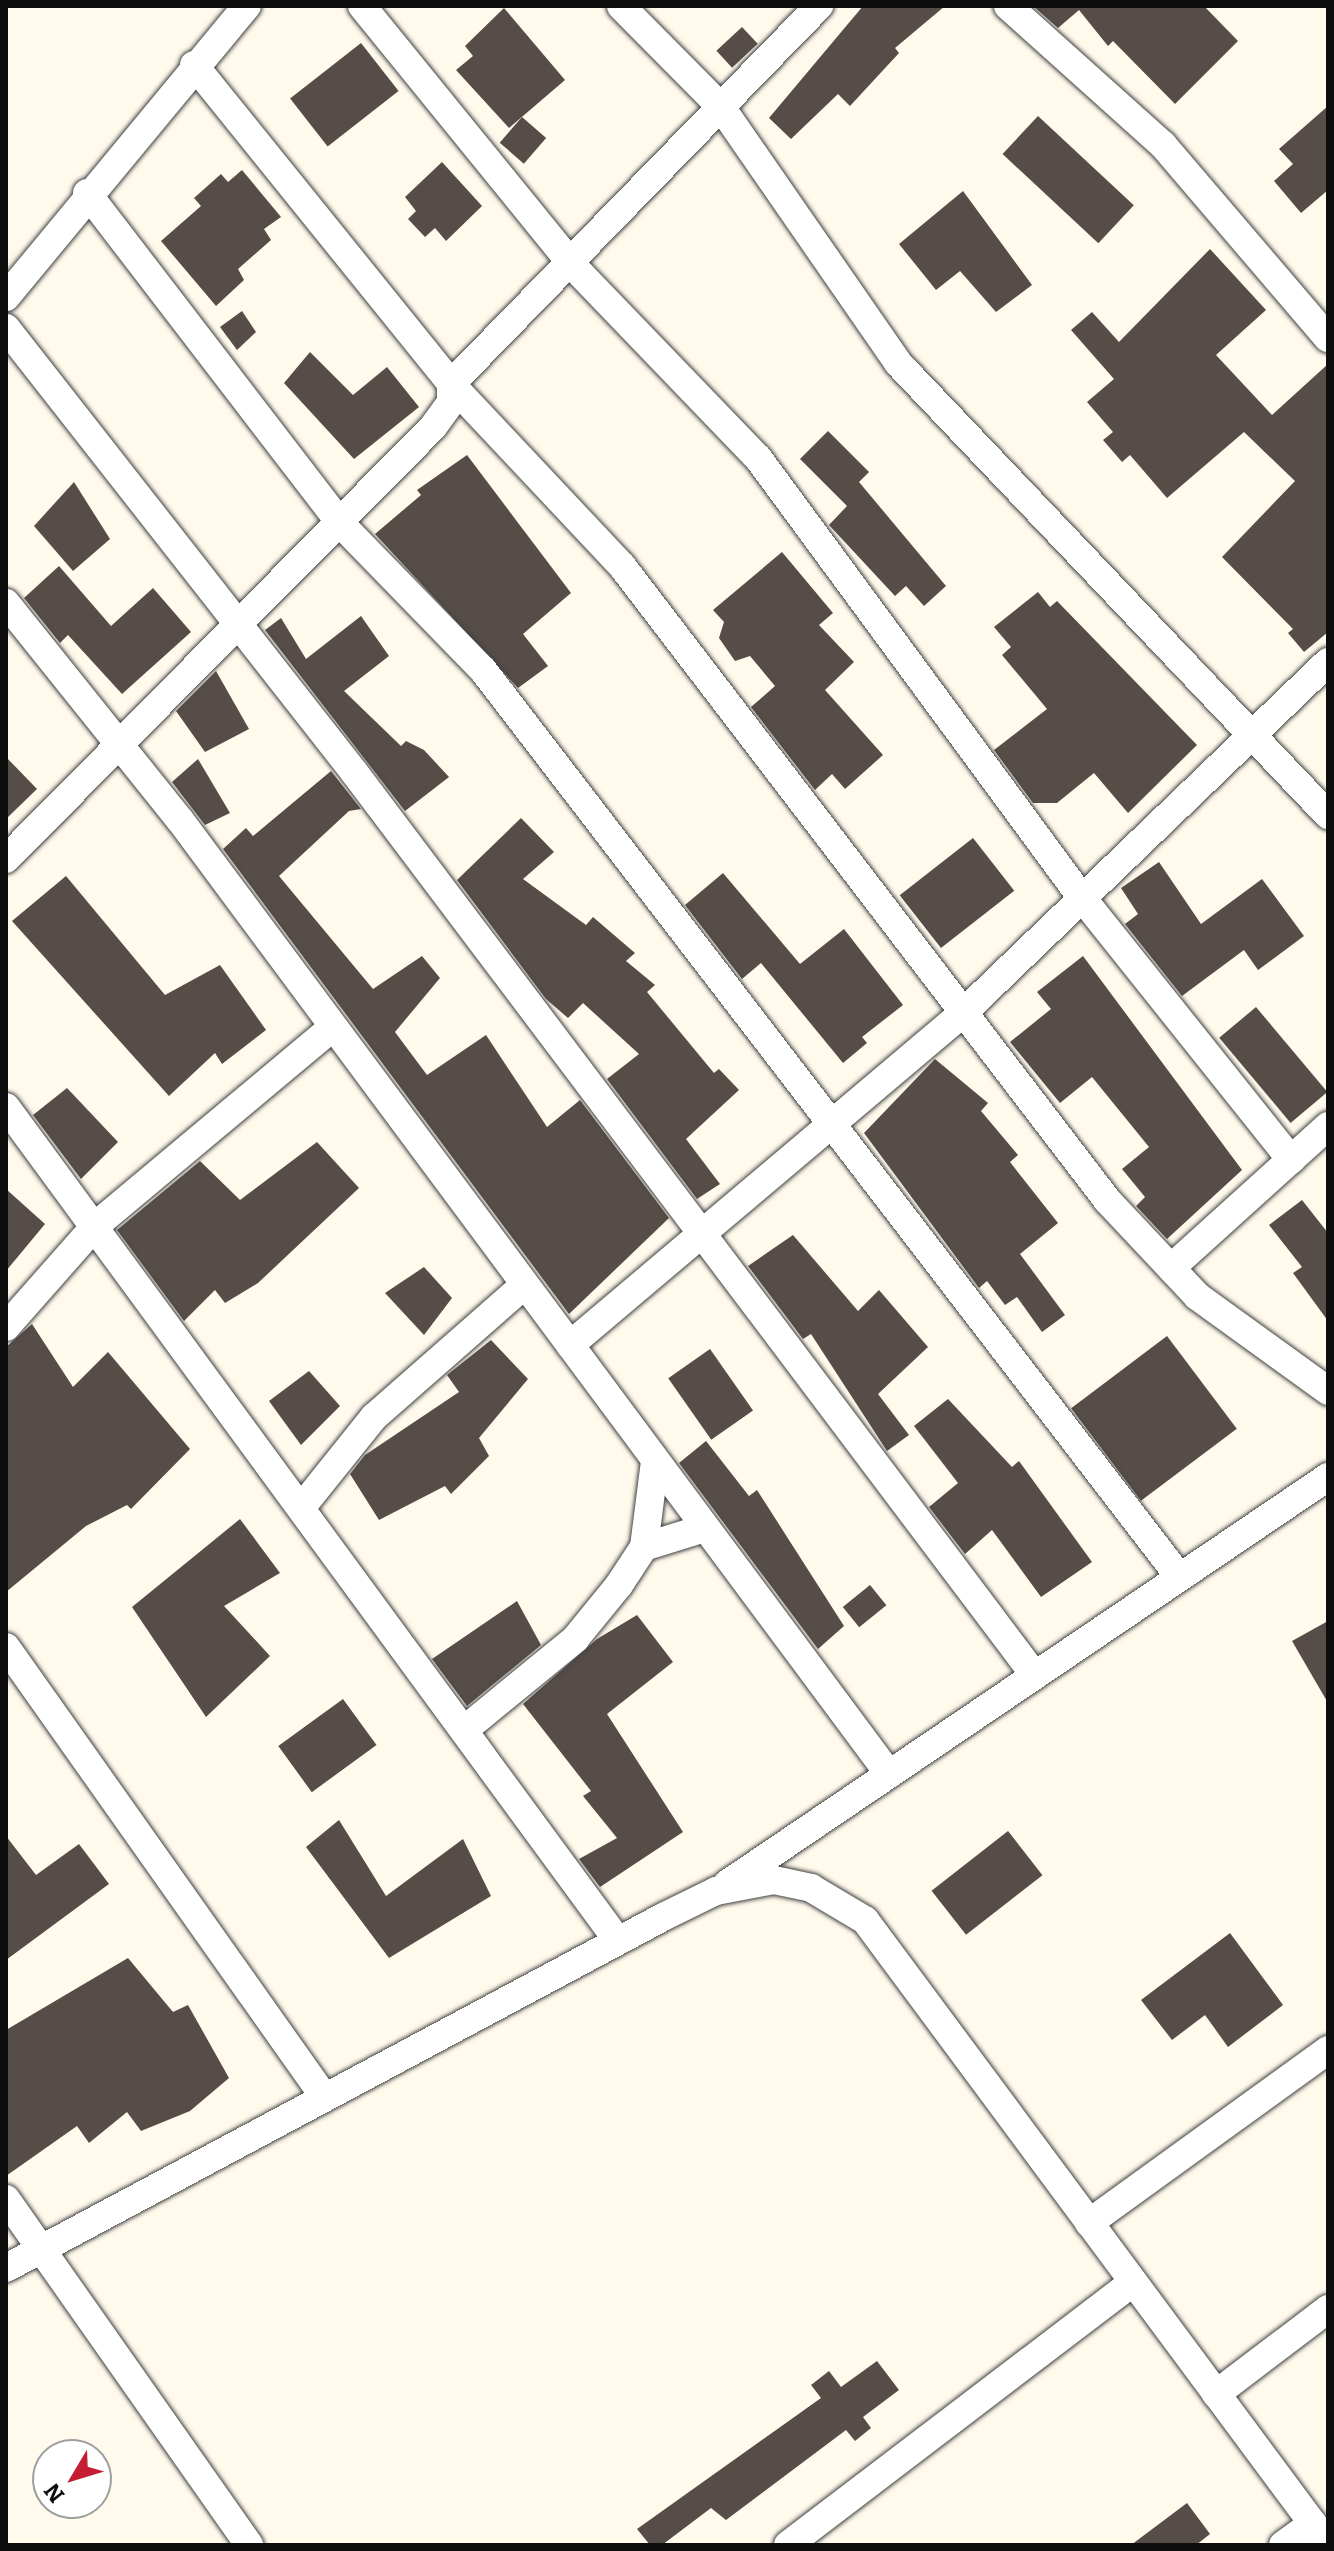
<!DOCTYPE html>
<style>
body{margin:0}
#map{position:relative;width:1334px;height:2551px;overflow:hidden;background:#fffaec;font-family:Bitter,serif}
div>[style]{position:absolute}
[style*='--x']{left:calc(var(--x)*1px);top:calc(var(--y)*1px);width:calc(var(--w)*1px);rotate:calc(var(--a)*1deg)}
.building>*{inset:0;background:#564c48;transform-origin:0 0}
.roads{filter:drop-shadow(0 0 2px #404040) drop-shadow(0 0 2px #404040)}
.minor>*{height:28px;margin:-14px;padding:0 14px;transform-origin:14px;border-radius:14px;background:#fff}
span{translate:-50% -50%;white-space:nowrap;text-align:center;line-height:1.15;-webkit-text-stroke:8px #fff;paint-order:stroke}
.frame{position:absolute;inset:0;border:8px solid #0d0d0d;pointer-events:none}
.north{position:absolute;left:32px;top:2439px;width:80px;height:80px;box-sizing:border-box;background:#fff;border:2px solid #9e9e9e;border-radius:50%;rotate:232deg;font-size:22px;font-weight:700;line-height:32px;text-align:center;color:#0d0d0d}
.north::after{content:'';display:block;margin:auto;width:28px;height:36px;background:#c41d34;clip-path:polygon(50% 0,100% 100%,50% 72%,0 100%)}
</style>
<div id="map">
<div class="building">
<i style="clip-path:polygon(863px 6px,945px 6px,895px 48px,899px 53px,850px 106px,838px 94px,791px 139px,769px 118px)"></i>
<i style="clip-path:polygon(1033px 6px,1204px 6px,1238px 41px,1175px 104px,1113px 41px,1108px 46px,1079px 10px,1058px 28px)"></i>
<i style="clip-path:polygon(504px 8px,565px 80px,509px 128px,456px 70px,473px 56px,465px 46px)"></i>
<i style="left:742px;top:27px;width:23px;height:35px;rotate:47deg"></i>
<i style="left:361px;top:43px;width:61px;height:90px;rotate:52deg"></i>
<i style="clip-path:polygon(1328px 106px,1328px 190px,1301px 213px,1274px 181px,1293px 164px,1279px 149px)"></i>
<i style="left:1038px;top:116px;width:131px;height:52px;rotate:43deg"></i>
<i style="left:522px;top:117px;width:32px;height:34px;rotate:41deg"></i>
<i style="clip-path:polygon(442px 162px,482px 206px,446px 241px,435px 228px,425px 237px,408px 219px,416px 211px,405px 197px)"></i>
<i style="clip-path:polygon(242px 170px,281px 217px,264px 229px,271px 240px,238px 269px,244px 280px,216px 306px,161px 241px,201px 206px,194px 198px,221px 174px,228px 182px)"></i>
<i style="clip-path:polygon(963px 191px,1032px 285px,996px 312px,960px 271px,936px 290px,899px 244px)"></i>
<i style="clip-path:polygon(1210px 249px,1266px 310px,1216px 355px,1272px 415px,1328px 364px,1328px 632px,1304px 652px,1288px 633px,1293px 629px,1222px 557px,1295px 481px,1244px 432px,1167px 498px,1130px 455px,1122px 462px,1103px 440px,1113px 432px,1087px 402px,1114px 379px,1071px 330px,1092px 312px,1119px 342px)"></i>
<i style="clip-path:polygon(242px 311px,256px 332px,237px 350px,220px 327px)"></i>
<i style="clip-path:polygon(310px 352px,353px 395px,387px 367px,419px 407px,354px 459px,284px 383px)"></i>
<i style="clip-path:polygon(828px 431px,869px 472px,859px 482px,946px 586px,924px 606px,906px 586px,895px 596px,829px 525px,847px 506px,800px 459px)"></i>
<i style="clip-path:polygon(467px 455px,571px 593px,523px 634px,548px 666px,518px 688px,375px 534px,421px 495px,417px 490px)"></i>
<i style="clip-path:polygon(74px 482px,110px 539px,73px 571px,34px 526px)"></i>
<i style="clip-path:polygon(782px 552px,833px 613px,819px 625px,854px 662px,825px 690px,883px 755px,845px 789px,832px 774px,815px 790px,751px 707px,775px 686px,750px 656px,735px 661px,719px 638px,724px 622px,713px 610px)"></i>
<i style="clip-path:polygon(59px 566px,111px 626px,153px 588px,191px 632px,122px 694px,68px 635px,60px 643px,24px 598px)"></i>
<i style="clip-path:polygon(1038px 592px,1050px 607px,1057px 601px,1197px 745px,1128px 813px,1094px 773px,1057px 803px,1033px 803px,994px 750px,1047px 709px,1002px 655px,1011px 647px,994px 627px)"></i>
<i style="clip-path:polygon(361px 616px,389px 656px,344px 691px,401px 746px,406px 741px,424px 750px,449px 777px,405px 811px,265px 630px,281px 618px,306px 659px)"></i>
<i style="clip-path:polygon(216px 671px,249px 729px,205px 752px,176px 711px)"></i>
<i style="clip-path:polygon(6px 757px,37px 789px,6px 819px)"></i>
<i style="clip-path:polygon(198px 759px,230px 813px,205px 825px,172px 782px)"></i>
<i style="clip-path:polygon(331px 771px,361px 809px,349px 811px,279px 876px,373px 989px,422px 956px,440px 978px,395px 1032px,427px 1075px,486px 1035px,547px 1127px,580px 1100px,669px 1218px,569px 1314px,223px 849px,246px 828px,253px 836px)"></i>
<i style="clip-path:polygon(521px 818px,554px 852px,523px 879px,586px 925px,593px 917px,635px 953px,626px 961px,655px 985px,647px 992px,714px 1073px,719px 1069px,739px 1090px,686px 1139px,720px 1184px,697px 1199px,607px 1079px,639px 1054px,583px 1003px,568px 1018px,546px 999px,457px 880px)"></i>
<i style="left:973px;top:838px;width:67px;height:93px;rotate:52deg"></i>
<i style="clip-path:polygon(1159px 862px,1201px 924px,1262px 879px,1304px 936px,1258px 970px,1244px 950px,1182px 996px,1125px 924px,1138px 914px,1121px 888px)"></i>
<i style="clip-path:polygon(723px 873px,800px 964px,844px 929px,903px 1005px,862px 1037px,867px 1043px,843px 1063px,761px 963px,742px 979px,685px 905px)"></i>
<i style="clip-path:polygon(66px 876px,165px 995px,220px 965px,266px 1030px,222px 1064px,215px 1053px,169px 1096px,12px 921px)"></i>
<i style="clip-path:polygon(1083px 956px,1242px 1170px,1167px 1239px,1136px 1206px,1145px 1197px,1122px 1169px,1149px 1147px,1092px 1077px,1060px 1103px,1010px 1042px,1051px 1009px,1037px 992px)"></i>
<i style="left:1256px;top:1007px;width:111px;height:48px;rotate:50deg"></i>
<i style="clip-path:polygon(935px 1059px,988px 1103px,981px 1111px,1018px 1155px,1010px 1162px,1058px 1223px,1020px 1254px,1065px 1315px,1042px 1332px,1017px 1297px,1005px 1305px,987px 1281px,979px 1288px,864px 1133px)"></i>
<i style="clip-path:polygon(67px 1088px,118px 1142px,81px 1179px,33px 1115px)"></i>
<i style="clip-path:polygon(317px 1142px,359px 1188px,258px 1283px,225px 1303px,215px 1290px,184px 1321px,117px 1230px,200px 1161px,240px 1200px)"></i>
<i style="clip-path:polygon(6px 1189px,45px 1224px,6px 1271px)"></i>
<i style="clip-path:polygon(1302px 1200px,1328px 1233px,1328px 1321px,1293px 1273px,1302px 1267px,1269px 1225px)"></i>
<i style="clip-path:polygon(793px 1235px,858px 1311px,879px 1290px,928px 1347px,878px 1394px,909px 1435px,887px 1451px,811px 1334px,803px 1339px,748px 1266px)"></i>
<i style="clip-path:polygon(424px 1267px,452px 1298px,424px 1335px,385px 1293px)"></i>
<i style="clip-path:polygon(32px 1324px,73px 1387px,108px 1352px,190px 1449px,131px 1509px,127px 1505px,86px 1526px,6px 1592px,6px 1347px)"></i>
<i style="left:1167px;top:1336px;width:116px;height:120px;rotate:53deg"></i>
<i style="clip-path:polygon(491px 1340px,528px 1379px,479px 1438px,489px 1456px,451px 1494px,445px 1486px,379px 1520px,350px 1474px,365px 1455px,459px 1392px,447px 1375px)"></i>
<i style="left:710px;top:1349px;width:75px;height:51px;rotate:55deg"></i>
<i style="clip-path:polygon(309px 1371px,340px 1406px,301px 1445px,269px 1401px)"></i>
<i style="clip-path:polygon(948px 1399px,1012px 1467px,1019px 1461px,1092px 1562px,1041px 1597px,992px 1530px,965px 1554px,929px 1507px,958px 1483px,914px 1426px)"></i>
<i style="clip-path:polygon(706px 1441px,749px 1496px,757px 1490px,844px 1626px,818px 1649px,679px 1463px)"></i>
<i style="clip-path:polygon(240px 1519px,280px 1573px,224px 1606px,270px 1656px,206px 1717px,132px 1607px)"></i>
<i style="left:870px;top:1585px;width:26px;height:35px;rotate:51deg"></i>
<i style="clip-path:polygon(517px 1601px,541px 1645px,467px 1706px,432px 1659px)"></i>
<i style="clip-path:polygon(637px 1615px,673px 1662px,607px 1714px,683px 1832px,600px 1887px,579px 1859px,617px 1838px,583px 1796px,591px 1791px,523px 1704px,597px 1639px)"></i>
<i style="clip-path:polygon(1328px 1621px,1328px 1703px,1292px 1641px)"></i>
<i style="left:343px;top:1699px;width:57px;height:80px;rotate:54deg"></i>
<i style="clip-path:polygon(339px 1820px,386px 1896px,463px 1839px,491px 1896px,389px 1958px,306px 1847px)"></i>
<i style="left:1008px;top:1831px;width:56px;height:97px;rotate:52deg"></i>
<i style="clip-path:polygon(6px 1836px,36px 1875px,79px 1844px,109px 1884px,6px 1960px)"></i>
<i style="clip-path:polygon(1230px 1933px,1283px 2005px,1228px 2047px,1205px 2015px,1172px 2040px,1141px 2000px)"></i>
<i style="clip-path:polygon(128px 1958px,173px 2012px,188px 2005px,229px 2078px,190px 2111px,141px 2131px,127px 2112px,89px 2143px,77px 2126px,6px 2176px,6px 2030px)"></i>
<i style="clip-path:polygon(877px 2361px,899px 2390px,863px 2417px,871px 2428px,855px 2441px,846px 2430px,726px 2520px,711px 2508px,662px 2545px,650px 2545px,637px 2529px,821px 2398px,811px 2385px,829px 2371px,841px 2387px)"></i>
<i style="clip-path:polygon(1187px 2503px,1210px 2534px,1196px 2545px,1131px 2545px)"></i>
</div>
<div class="roads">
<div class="minor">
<i style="--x:362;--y:6;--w:335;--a:50.9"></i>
<i style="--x:573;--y:266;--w:267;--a:46.1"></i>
<i style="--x:758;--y:458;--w:541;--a:53.64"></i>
<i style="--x:1079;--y:894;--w:340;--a:51.4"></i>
<i style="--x:621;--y:6;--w:142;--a:45.3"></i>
<i style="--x:721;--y:107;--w:311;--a:55.3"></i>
<i style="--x:898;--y:363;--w:624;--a:46.43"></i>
<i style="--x:1008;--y:6;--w:208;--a:41.9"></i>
<i style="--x:1163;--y:145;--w:254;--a:49.5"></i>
<i style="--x:194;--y:65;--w:410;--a:51.1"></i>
<i style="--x:451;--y:384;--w:250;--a:46.8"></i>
<i style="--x:622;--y:566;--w:798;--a:52.58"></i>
<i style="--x:1107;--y:1200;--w:132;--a:46.8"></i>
<i style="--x:1197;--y:1296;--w:162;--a:35.9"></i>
<i style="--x:87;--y:193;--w:414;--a:52.5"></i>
<i style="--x:339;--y:522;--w:206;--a:45.8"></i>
<i style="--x:483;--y:670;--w:1141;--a:52.48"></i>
<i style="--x:6;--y:297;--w:378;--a:-50.4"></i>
<i style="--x:6;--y:328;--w:564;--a:51.91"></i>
<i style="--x:354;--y:772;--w:1128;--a:53"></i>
<i style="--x:6;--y:603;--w:278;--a:51.3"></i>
<i style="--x:180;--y:820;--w:1189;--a:53.38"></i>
<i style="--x:6;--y:859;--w:607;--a:-45.33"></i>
<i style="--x:433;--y:427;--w:31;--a:-54"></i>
<i style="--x:451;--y:402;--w:18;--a:-90"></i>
<i style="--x:451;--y:384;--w:528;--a:-45.77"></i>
<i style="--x:6;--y:1107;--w:1034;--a:53.73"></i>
<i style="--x:1171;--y:1268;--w:212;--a:-42.1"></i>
<i style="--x:6;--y:1327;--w:135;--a:-48.6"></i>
<i style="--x:95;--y:1226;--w:307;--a:-39.9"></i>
<i style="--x:570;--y:1345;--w:516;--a:-40.2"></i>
<i style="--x:964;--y:1012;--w:505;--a:-43.88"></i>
<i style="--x:301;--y:1508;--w:117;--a:-51.3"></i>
<i style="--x:374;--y:1417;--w:200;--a:-41.3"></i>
<i style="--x:644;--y:1547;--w:64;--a:-17.3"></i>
<i style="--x:6;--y:1647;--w:552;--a:54.73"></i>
<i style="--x:464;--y:1730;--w:144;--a:-39.3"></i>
<i style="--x:575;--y:1639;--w:70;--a:-50.8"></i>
<i style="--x:619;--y:1585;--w:45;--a:-56.7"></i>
<i style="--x:644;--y:1547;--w:87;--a:-82.7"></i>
<i style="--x:727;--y:1884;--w:726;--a:-34.11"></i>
<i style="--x:6;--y:2199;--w:423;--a:54.9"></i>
<i style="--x:1089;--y:2223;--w:295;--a:-35.9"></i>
<i style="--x:6;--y:2268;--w:745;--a:-28.11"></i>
<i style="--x:663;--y:1917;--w:59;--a:-26.1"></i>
<i style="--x:716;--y:1891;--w:59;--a:-10.7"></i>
<i style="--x:774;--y:1880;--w:38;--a:12"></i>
<i style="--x:811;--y:1888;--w:63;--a:30.7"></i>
<i style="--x:865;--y:1920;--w:777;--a:53.43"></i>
<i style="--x:1216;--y:2394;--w:141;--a:-37.2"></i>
<i style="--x:788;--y:2545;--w:434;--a:-37.3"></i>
<i style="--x:1283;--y:2545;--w:37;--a:-36"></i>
</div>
</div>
<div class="frame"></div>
<div class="north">N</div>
</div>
